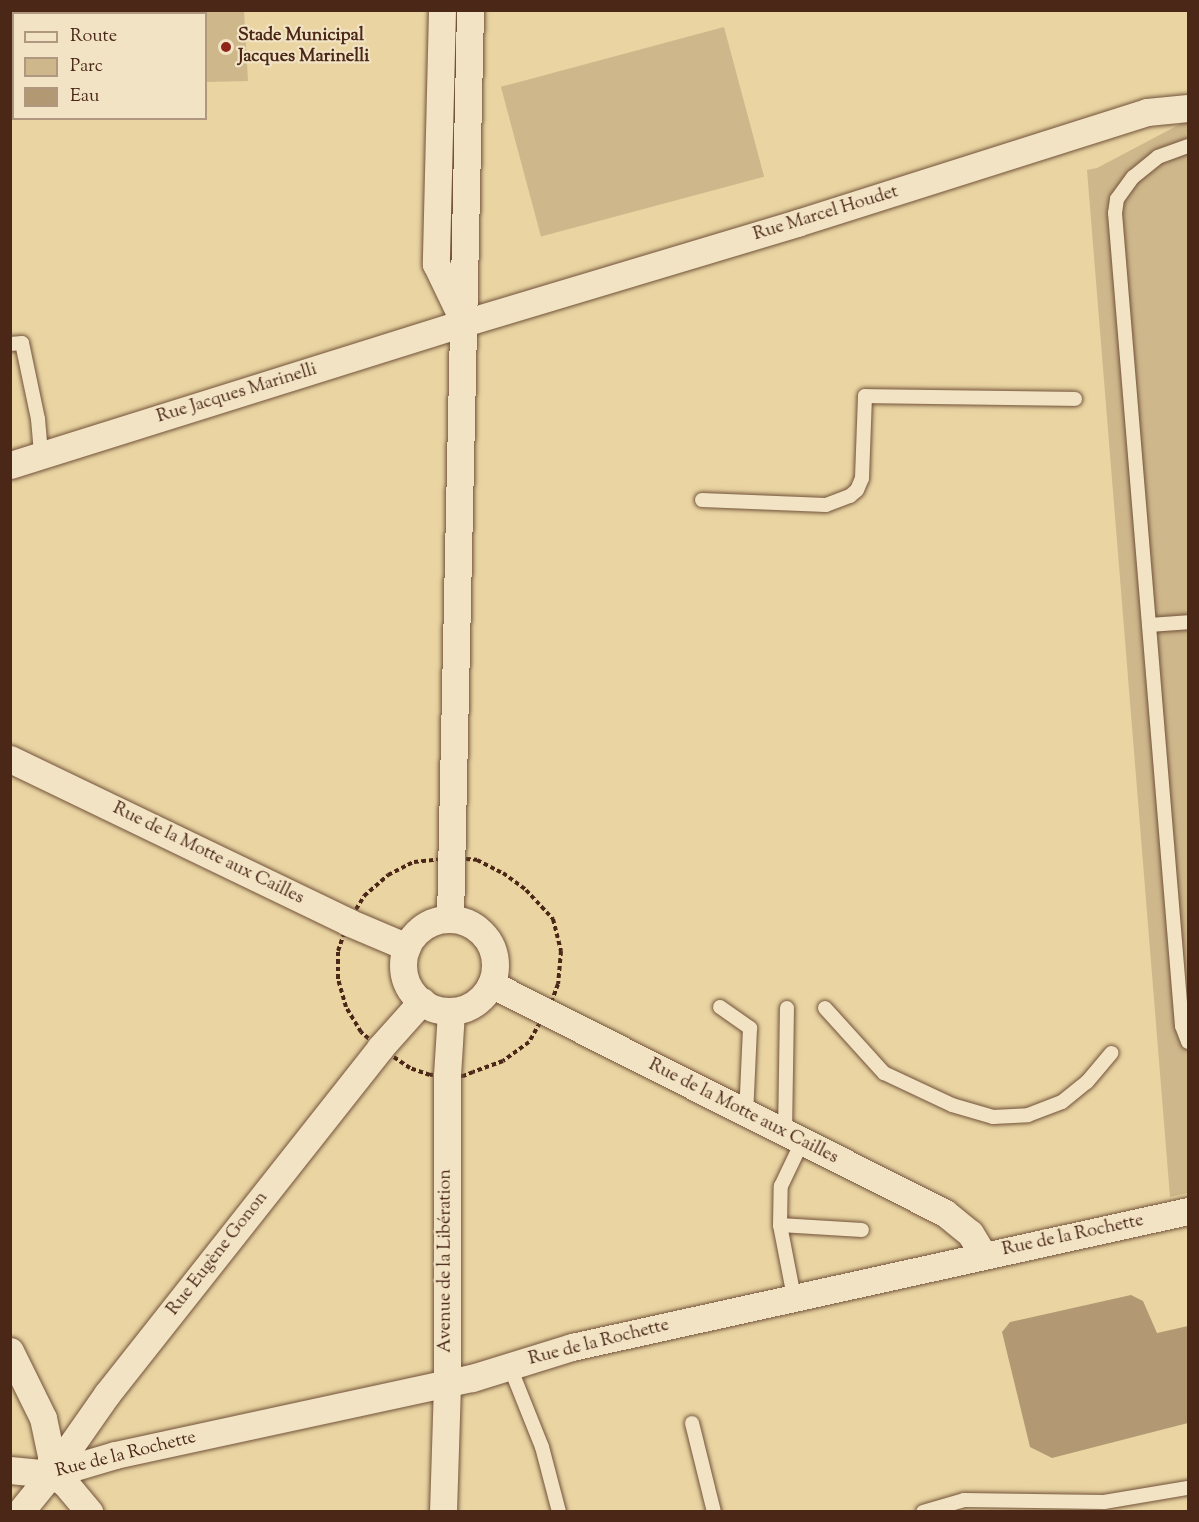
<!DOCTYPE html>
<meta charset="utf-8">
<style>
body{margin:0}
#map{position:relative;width:1199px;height:1522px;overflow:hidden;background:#e9d4a2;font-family:"Sorts Mill Goudy",serif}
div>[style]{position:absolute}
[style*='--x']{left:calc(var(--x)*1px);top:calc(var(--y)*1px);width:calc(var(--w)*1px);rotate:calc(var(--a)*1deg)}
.green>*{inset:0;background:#ceb78b;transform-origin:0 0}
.water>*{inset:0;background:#b39973}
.path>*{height:4px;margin-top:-2px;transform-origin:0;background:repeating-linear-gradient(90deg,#4b2718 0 4.5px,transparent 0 7.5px)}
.roads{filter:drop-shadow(0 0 2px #72523a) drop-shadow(0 0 2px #72523a)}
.lane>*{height:14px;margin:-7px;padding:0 7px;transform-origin:7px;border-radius:7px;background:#f1e3c3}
.street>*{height:27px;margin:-13.5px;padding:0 13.5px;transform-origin:13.5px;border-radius:13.5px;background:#f1e3c3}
.street>.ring{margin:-13.5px;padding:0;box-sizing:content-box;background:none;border:27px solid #f1e3c3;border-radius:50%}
.dots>*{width:16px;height:16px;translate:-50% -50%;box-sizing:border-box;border:3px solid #f1e3c3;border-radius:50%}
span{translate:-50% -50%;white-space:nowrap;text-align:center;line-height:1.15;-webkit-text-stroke:4.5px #f1e3c3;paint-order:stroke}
.poi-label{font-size:18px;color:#4b2718;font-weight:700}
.left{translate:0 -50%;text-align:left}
.street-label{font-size:18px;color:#4b2718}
.frame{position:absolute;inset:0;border:12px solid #4b2718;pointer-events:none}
.legend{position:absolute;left:12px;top:12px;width:195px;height:108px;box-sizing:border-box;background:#f1e3c3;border:2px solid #af987f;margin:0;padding:8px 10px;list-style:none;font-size:18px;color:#4b2718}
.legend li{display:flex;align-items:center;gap:12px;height:30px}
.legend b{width:30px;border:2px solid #af987f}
</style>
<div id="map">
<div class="green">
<i style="clip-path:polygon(10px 11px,244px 11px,248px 81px,206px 82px,206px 14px,14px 14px,14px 89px,11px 89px)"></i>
<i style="left:724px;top:27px;width:155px;height:231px;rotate:75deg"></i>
<i style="clip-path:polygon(1188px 120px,1188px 1193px,1170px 1197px,1087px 170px,1097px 168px)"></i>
</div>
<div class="water">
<i style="clip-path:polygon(1131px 1295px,1143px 1301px,1157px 1333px,1188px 1326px,1188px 1423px,1052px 1458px,1030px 1447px,1002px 1332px,1010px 1322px)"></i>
</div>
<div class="path">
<i style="--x:451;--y:858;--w:26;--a:4"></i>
<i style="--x:477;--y:860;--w:29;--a:27"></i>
<i style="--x:503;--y:873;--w:29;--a:36"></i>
<i style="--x:526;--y:890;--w:40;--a:47"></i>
<i style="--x:553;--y:919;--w:33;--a:76"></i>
<i style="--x:561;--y:951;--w:33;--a:95"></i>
<i style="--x:558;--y:984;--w:20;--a:110"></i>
<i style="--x:551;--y:1003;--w:45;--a:119.4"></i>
<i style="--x:529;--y:1042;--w:32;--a:144"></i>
<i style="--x:503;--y:1061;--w:32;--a:160"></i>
<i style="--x:473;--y:1072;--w:11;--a:158"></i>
<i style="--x:463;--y:1076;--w:33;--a:-178"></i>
<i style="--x:430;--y:1075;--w:21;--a:-161"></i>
<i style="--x:410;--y:1068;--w:36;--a:-146"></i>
<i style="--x:380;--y:1048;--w:25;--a:-140"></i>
<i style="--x:361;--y:1032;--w:29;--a:-121"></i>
<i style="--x:346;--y:1007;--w:29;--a:-106"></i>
<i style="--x:338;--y:979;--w:28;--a:-90"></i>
<i style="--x:338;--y:951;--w:31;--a:-71"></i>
<i style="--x:348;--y:922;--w:31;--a:-58"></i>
<i style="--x:364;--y:896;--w:32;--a:-41"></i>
<i style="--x:388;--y:875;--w:29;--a:-27"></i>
<i style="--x:414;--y:862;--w:37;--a:-6"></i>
</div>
<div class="roads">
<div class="lane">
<i style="--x:1188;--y:146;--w:32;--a:160"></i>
<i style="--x:1158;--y:157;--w:32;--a:141"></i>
<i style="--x:1133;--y:177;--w:27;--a:126"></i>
<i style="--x:1117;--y:199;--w:14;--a:98"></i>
<i style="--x:1115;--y:213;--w:816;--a:85.29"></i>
<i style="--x:1182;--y:1026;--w:17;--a:69"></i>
<i style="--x:10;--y:344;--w:12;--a:-5"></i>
<i style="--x:22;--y:343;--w:78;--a:78.1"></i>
<i style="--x:38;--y:419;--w:37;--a:85"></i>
<i style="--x:702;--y:500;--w:124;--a:2.3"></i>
<i style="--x:826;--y:505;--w:26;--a:-21"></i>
<i style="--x:850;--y:496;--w:9;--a:-41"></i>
<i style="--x:857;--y:490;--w:13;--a:-67"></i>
<i style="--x:862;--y:478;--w:82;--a:-87.9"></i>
<i style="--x:865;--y:396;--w:210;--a:0.8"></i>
<i style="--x:1149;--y:625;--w:39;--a:-4"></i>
<i style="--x:720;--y:1007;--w:37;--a:35"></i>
<i style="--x:750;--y:1028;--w:87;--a:92.6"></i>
<i style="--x:825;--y:1008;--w:88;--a:47.8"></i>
<i style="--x:884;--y:1073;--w:75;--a:25.2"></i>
<i style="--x:952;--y:1105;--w:43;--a:16.3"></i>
<i style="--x:993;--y:1117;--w:35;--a:-3"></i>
<i style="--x:1028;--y:1115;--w:36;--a:-21"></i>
<i style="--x:1062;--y:1102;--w:32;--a:-39"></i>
<i style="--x:1087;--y:1082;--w:38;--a:-50"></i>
<i style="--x:785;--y:1134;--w:126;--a:-89.1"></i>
<i style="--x:780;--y:1225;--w:82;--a:3.5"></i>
<i style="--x:794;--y:1297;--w:73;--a:-101"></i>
<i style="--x:780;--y:1225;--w:39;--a:-89"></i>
<i style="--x:781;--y:1186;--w:49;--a:-64.5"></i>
<i style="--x:510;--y:1367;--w:86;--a:68.2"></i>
<i style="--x:542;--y:1447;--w:67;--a:75.3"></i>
<i style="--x:692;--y:1423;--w:92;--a:76.1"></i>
<i style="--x:923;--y:1512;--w:43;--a:-16.3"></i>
<i style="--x:964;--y:1500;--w:140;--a:0.8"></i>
<i style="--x:1104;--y:1502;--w:85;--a:-9.5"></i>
</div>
<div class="street">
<i style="--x:442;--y:10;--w:254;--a:91.4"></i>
<i style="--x:436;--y:264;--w:58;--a:64.3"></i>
<i style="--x:10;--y:465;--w:476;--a:-17.4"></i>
<i style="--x:464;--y:323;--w:348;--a:-16.7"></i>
<i style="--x:797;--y:223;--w:367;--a:-17.6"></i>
<i style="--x:1147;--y:112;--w:41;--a:-5.6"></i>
<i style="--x:10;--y:759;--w:375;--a:25.7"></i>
<i style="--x:348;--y:922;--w:64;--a:23"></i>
<i style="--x:450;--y:919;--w:909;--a:-88.74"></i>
<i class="ring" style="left:403px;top:919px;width:65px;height:65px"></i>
<i style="--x:491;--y:984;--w:508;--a:26.77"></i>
<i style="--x:945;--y:1213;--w:32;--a:39"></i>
<i style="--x:970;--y:1233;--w:26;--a:59"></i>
<i style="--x:10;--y:1351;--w:75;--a:63.8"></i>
<i style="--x:43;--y:1418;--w:38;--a:78"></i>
<i style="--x:51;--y:1455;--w:19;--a:90"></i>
<i style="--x:10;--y:1470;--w:41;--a:5.6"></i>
<i style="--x:51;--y:1474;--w:67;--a:-16.5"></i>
<i style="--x:115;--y:1455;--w:365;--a:-12.2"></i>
<i style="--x:472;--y:1378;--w:105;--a:-17.2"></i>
<i style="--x:572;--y:1347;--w:631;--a:-12.45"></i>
<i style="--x:51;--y:1474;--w:17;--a:33"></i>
<i style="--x:65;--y:1483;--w:38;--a:50"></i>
<i style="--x:20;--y:1512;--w:49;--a:-50.8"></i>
<i style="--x:51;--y:1474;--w:98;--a:-55"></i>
<i style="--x:107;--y:1394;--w:441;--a:-51.7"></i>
<i style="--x:380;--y:1048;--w:63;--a:-48.2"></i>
<i style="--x:443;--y:1512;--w:128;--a:-88.2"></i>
<i style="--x:447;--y:1384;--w:309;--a:-90"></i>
<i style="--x:447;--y:1075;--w:64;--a:-86.4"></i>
</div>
</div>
<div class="dots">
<i style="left:226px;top:47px;background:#8f2418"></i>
</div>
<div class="poi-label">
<span class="left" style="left:238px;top:47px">Stade Municipal<br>Jacques Marinelli</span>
</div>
<div class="street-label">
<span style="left:826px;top:214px;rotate:-17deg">Rue Marcel Houdet</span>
<span style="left:237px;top:394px;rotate:-17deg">Rue Jacques Marinelli</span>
<span style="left:208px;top:854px;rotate:26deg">Rue de la Motte aux Cailles</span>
<span style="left:743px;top:1112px;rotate:27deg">Rue de la Motte aux Cailles</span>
<span style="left:1073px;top:1236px;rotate:-12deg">Rue de la Rochette</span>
<span style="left:218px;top:1254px;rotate:-52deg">Rue Eugène Gonon</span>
<span style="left:446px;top:1261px;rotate:-90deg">Avenue de la Libération</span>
<span style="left:599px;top:1343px;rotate:-14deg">Rue de la Rochette</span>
<span style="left:126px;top:1455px;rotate:-14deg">Rue de la Rochette</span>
</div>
<div class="frame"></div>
<ul class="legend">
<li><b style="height:8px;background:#f1e3c3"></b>Route</li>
<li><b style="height:16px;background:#ceb78b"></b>Parc</li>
<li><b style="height:16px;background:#b39973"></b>Eau</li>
</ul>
</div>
